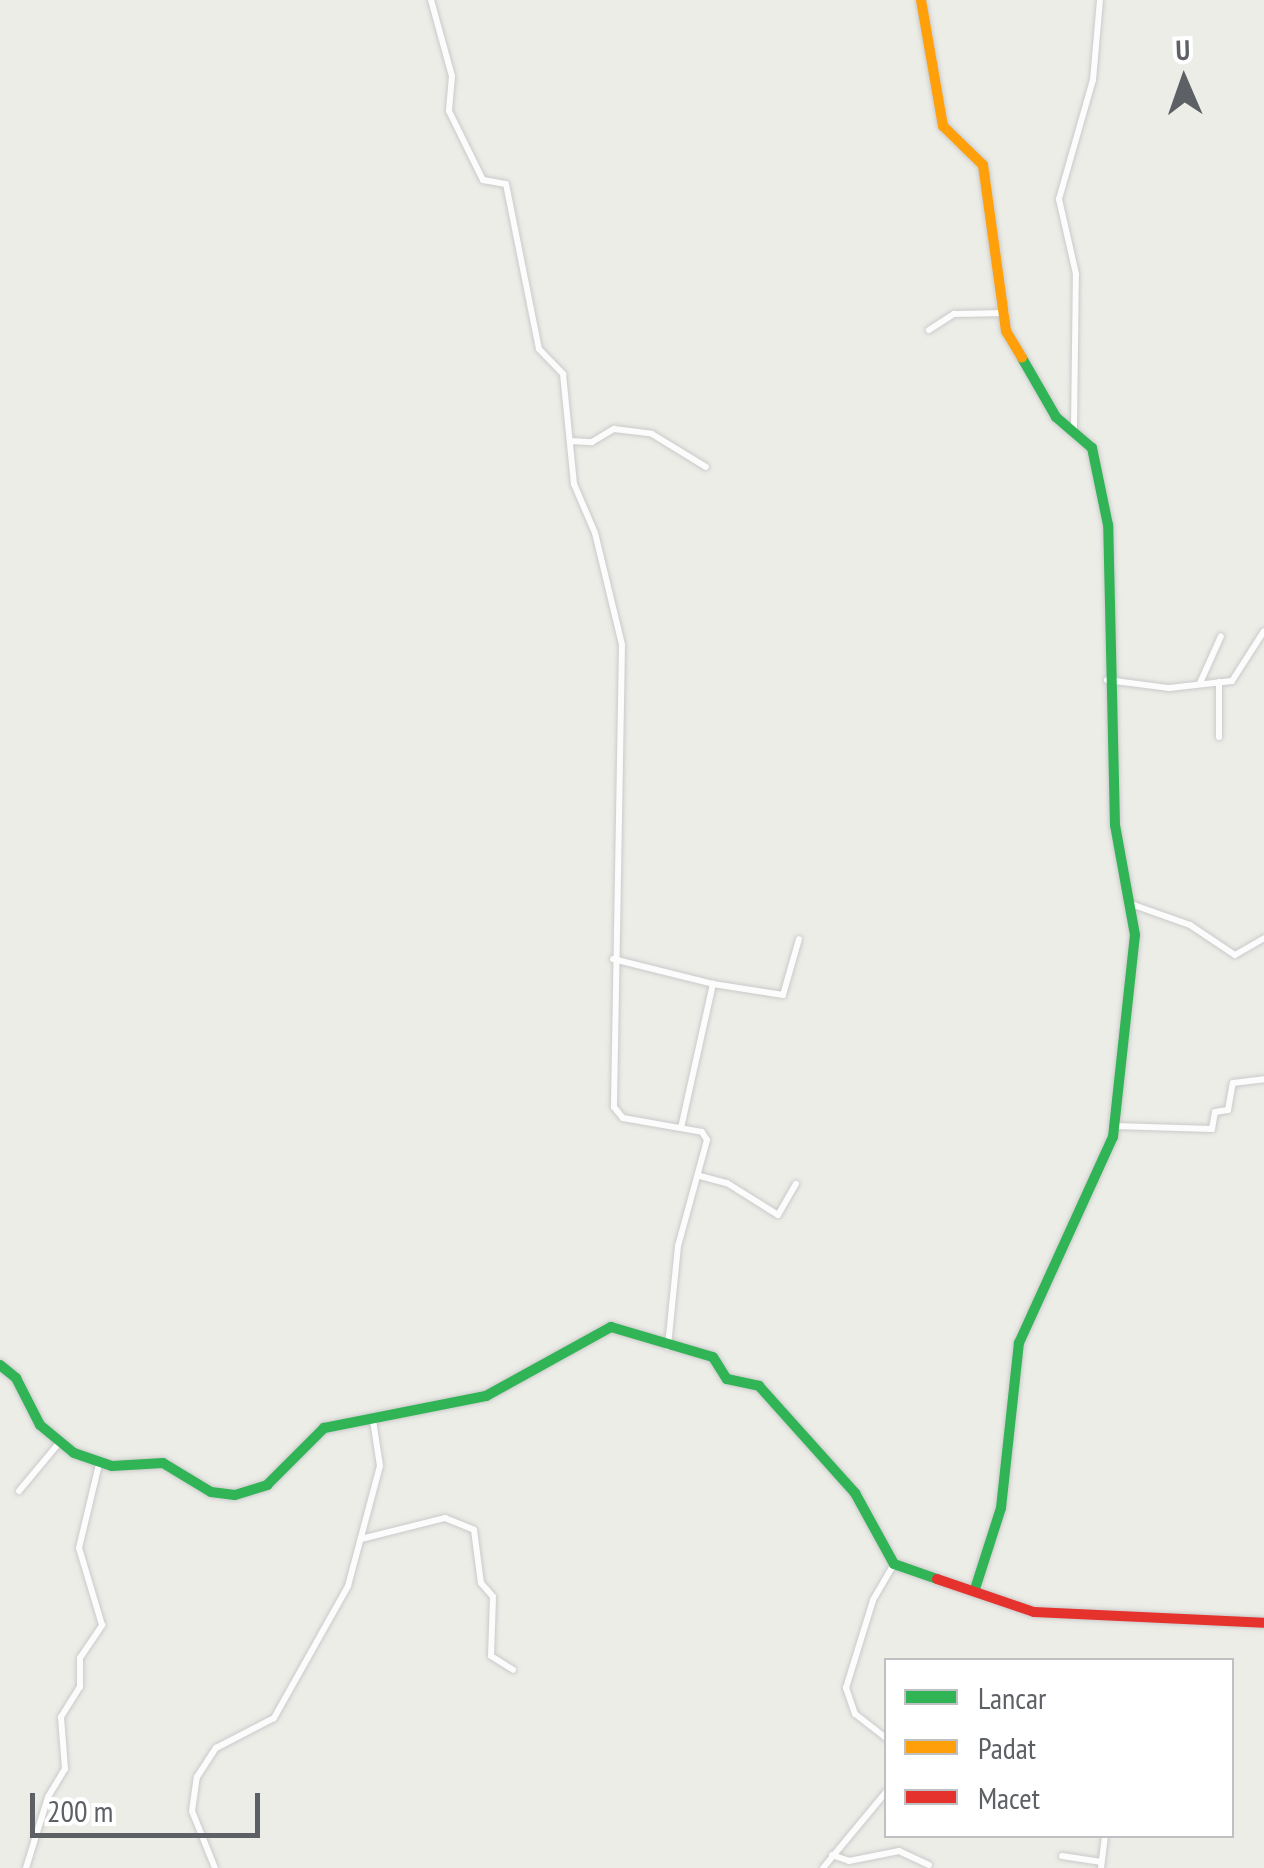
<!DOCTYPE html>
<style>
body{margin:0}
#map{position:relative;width:1264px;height:1868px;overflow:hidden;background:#edede8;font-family:"PT Sans Narrow",sans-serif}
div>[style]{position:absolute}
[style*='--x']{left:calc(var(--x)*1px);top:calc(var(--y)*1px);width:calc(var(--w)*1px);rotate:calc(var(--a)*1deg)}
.roads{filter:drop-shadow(0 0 2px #cacbca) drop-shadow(0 0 2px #cacbca)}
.street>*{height:6px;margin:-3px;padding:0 3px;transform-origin:3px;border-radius:3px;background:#fcfcfc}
.fast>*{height:10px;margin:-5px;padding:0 5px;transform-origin:5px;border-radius:5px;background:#30b455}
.slow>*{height:10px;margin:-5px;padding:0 5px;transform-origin:5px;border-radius:5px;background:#ff9f0a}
.jam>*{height:10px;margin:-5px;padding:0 5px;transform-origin:5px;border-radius:5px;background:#e5322d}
span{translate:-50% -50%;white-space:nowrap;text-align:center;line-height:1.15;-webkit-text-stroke:9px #fff;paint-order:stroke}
.legend{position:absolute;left:884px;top:1658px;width:350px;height:180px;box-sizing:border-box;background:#fff;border:2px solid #bec0c2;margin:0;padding:12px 18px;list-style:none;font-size:30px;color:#5d6166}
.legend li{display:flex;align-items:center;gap:20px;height:50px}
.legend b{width:50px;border:2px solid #bec0c2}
.north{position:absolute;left:1134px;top:30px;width:100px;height:100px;-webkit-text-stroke:8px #fff;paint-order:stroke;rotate:358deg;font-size:28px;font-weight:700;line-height:40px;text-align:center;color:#5d6166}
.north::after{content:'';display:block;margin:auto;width:35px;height:45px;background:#5d6166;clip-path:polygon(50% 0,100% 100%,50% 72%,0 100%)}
.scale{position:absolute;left:30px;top:1793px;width:230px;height:45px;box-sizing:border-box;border:5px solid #5d6166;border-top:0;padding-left:12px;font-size:30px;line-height:35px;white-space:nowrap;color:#5d6166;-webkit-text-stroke:8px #fff;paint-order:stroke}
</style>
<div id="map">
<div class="roads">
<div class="street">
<i style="--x:431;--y:0;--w:79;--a:74.6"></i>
<i style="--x:452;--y:76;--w:35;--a:95"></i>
<i style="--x:449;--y:111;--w:77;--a:63.8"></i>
<i style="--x:483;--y:180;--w:23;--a:10"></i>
<i style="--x:506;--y:184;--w:168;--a:78.7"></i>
<i style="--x:539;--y:349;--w:35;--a:46"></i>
<i style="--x:563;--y:374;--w:111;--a:84.3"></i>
<i style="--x:574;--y:484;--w:53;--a:66.8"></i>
<i style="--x:595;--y:533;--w:115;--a:76.4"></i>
<i style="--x:622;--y:645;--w:462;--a:91"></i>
<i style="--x:614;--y:1107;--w:14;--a:51"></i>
<i style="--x:623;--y:1118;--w:80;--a:10"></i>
<i style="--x:702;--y:1132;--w:9;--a:58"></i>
<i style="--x:707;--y:1140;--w:110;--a:105.3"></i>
<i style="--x:678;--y:1246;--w:101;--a:95.7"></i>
<i style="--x:929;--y:330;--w:30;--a:-33"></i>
<i style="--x:954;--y:314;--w:52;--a:-1.1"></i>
<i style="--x:1074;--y:429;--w:155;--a:-89.3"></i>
<i style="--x:1076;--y:274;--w:77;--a:-102.8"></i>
<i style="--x:1059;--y:199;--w:124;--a:-74.1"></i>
<i style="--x:1093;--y:80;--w:80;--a:-85"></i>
<i style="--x:570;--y:441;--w:22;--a:3"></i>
<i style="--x:592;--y:442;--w:26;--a:-31"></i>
<i style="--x:614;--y:429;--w:38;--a:7"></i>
<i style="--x:652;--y:434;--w:63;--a:31.4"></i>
<i style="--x:1107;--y:680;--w:63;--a:7.4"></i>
<i style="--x:1169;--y:688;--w:63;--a:-6.3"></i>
<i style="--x:1232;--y:681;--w:59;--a:-57.4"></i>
<i style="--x:1219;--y:682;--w:55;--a:90"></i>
<i style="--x:1200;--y:683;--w:51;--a:-65.9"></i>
<i style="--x:1131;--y:904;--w:63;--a:19.6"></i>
<i style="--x:1190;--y:925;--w:54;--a:33.7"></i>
<i style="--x:1235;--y:955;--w:34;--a:-30"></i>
<i style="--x:613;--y:959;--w:103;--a:14"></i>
<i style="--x:1115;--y:1126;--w:97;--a:1.8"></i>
<i style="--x:1212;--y:1129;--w:17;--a:-80"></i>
<i style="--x:1215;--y:1112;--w:13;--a:-9"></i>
<i style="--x:1228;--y:1110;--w:27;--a:-80"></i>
<i style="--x:1233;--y:1083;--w:31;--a:-7"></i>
<i style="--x:681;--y:1128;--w:148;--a:-77.5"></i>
<i style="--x:713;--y:984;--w:71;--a:8.9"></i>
<i style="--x:783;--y:995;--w:58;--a:-74.1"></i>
<i style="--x:700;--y:1176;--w:28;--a:15"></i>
<i style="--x:727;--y:1183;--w:60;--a:32.1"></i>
<i style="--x:778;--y:1215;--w:36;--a:-60"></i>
<i style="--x:19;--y:1491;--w:62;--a:-50.2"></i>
<i style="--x:361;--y:1539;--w:87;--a:-14"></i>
<i style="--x:445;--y:1518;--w:31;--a:22"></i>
<i style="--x:474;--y:1530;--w:53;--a:82.5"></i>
<i style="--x:481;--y:1583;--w:18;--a:49"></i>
<i style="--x:493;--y:1597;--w:59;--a:91.9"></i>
<i style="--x:491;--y:1656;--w:26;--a:32"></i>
<i style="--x:886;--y:1738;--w:39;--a:-142"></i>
<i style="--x:855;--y:1714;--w:28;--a:-109"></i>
<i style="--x:846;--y:1688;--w:92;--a:-72.9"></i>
<i style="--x:873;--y:1600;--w:42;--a:-59.7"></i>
<i style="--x:832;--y:1855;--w:18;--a:19"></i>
<i style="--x:849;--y:1861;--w:51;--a:-11.3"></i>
<i style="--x:899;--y:1851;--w:33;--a:25"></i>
<i style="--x:1062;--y:1856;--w:40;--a:8.5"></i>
<i style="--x:26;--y:1868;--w:74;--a:-72.8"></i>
<i style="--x:48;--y:1797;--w:33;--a:-59"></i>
<i style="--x:65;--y:1769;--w:52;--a:-94.4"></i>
<i style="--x:61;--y:1717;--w:36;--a:-58"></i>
<i style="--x:80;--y:1687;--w:29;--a:-90"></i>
<i style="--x:80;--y:1658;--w:40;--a:-56"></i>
<i style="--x:102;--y:1625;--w:80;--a:-106.6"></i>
<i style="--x:79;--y:1548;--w:86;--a:-76.6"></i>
<i style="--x:215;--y:1868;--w:61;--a:-112"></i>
<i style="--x:192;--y:1811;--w:34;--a:-82"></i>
<i style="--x:197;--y:1777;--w:35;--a:-57"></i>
<i style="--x:216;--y:1748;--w:65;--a:-27.3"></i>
<i style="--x:274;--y:1718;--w:151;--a:-60.7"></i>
<i style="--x:348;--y:1586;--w:124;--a:-75.1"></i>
<i style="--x:380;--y:1466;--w:47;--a:-98.7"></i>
<i style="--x:823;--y:1868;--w:99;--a:-50.3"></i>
<i style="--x:1101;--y:1868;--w:32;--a:-83"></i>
</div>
<div class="fast">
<i style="--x:0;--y:1365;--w:21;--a:39"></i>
<i style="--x:16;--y:1378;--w:53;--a:62.9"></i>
<i style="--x:40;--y:1425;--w:44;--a:39.5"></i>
<i style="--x:74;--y:1453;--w:40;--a:18.9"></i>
<i style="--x:112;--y:1466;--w:51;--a:-3.4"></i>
<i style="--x:163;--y:1463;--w:56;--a:31.1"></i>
<i style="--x:211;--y:1492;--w:24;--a:7"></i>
<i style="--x:235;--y:1495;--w:34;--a:-17"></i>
<i style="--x:267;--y:1485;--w:81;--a:-45"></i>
<i style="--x:324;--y:1428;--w:165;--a:-11.2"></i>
<i style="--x:486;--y:1396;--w:143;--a:-28.9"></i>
<i style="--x:611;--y:1327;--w:106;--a:16.4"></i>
<i style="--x:713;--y:1357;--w:26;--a:58"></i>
<i style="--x:727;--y:1379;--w:33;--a:12"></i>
<i style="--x:759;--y:1386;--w:144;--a:48.1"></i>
<i style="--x:855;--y:1493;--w:81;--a:61.2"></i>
<i style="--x:894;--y:1564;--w:46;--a:19.2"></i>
<i style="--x:975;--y:1589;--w:85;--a:-72.2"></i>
<i style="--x:1001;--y:1508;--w:166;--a:-83.8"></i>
<i style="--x:1019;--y:1343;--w:226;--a:-65.5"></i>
<i style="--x:1113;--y:1137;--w:203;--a:-83.8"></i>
<i style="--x:1135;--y:935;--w:112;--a:-100.3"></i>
<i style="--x:1115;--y:825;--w:300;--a:-91.3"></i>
<i style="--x:1108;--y:525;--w:79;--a:-101.7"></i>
<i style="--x:1092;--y:448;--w:48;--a:-139.3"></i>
<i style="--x:1056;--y:417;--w:68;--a:-120"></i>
</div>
<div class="slow">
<i style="--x:921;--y:0;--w:128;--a:80.1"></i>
<i style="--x:943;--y:126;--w:56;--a:44.3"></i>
<i style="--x:983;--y:165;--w:168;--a:82.1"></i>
<i style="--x:1006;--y:331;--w:31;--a:59"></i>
</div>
<div class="jam">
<i style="--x:937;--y:1579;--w:102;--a:18.8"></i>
<i style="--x:1034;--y:1612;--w:230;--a:2.7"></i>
</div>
</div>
<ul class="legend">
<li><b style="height:12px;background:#30b455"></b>Lancar</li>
<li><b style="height:12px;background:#ff9f0a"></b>Padat</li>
<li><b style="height:12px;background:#e5322d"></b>Macet</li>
</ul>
<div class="north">U</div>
<div class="scale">200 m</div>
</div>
